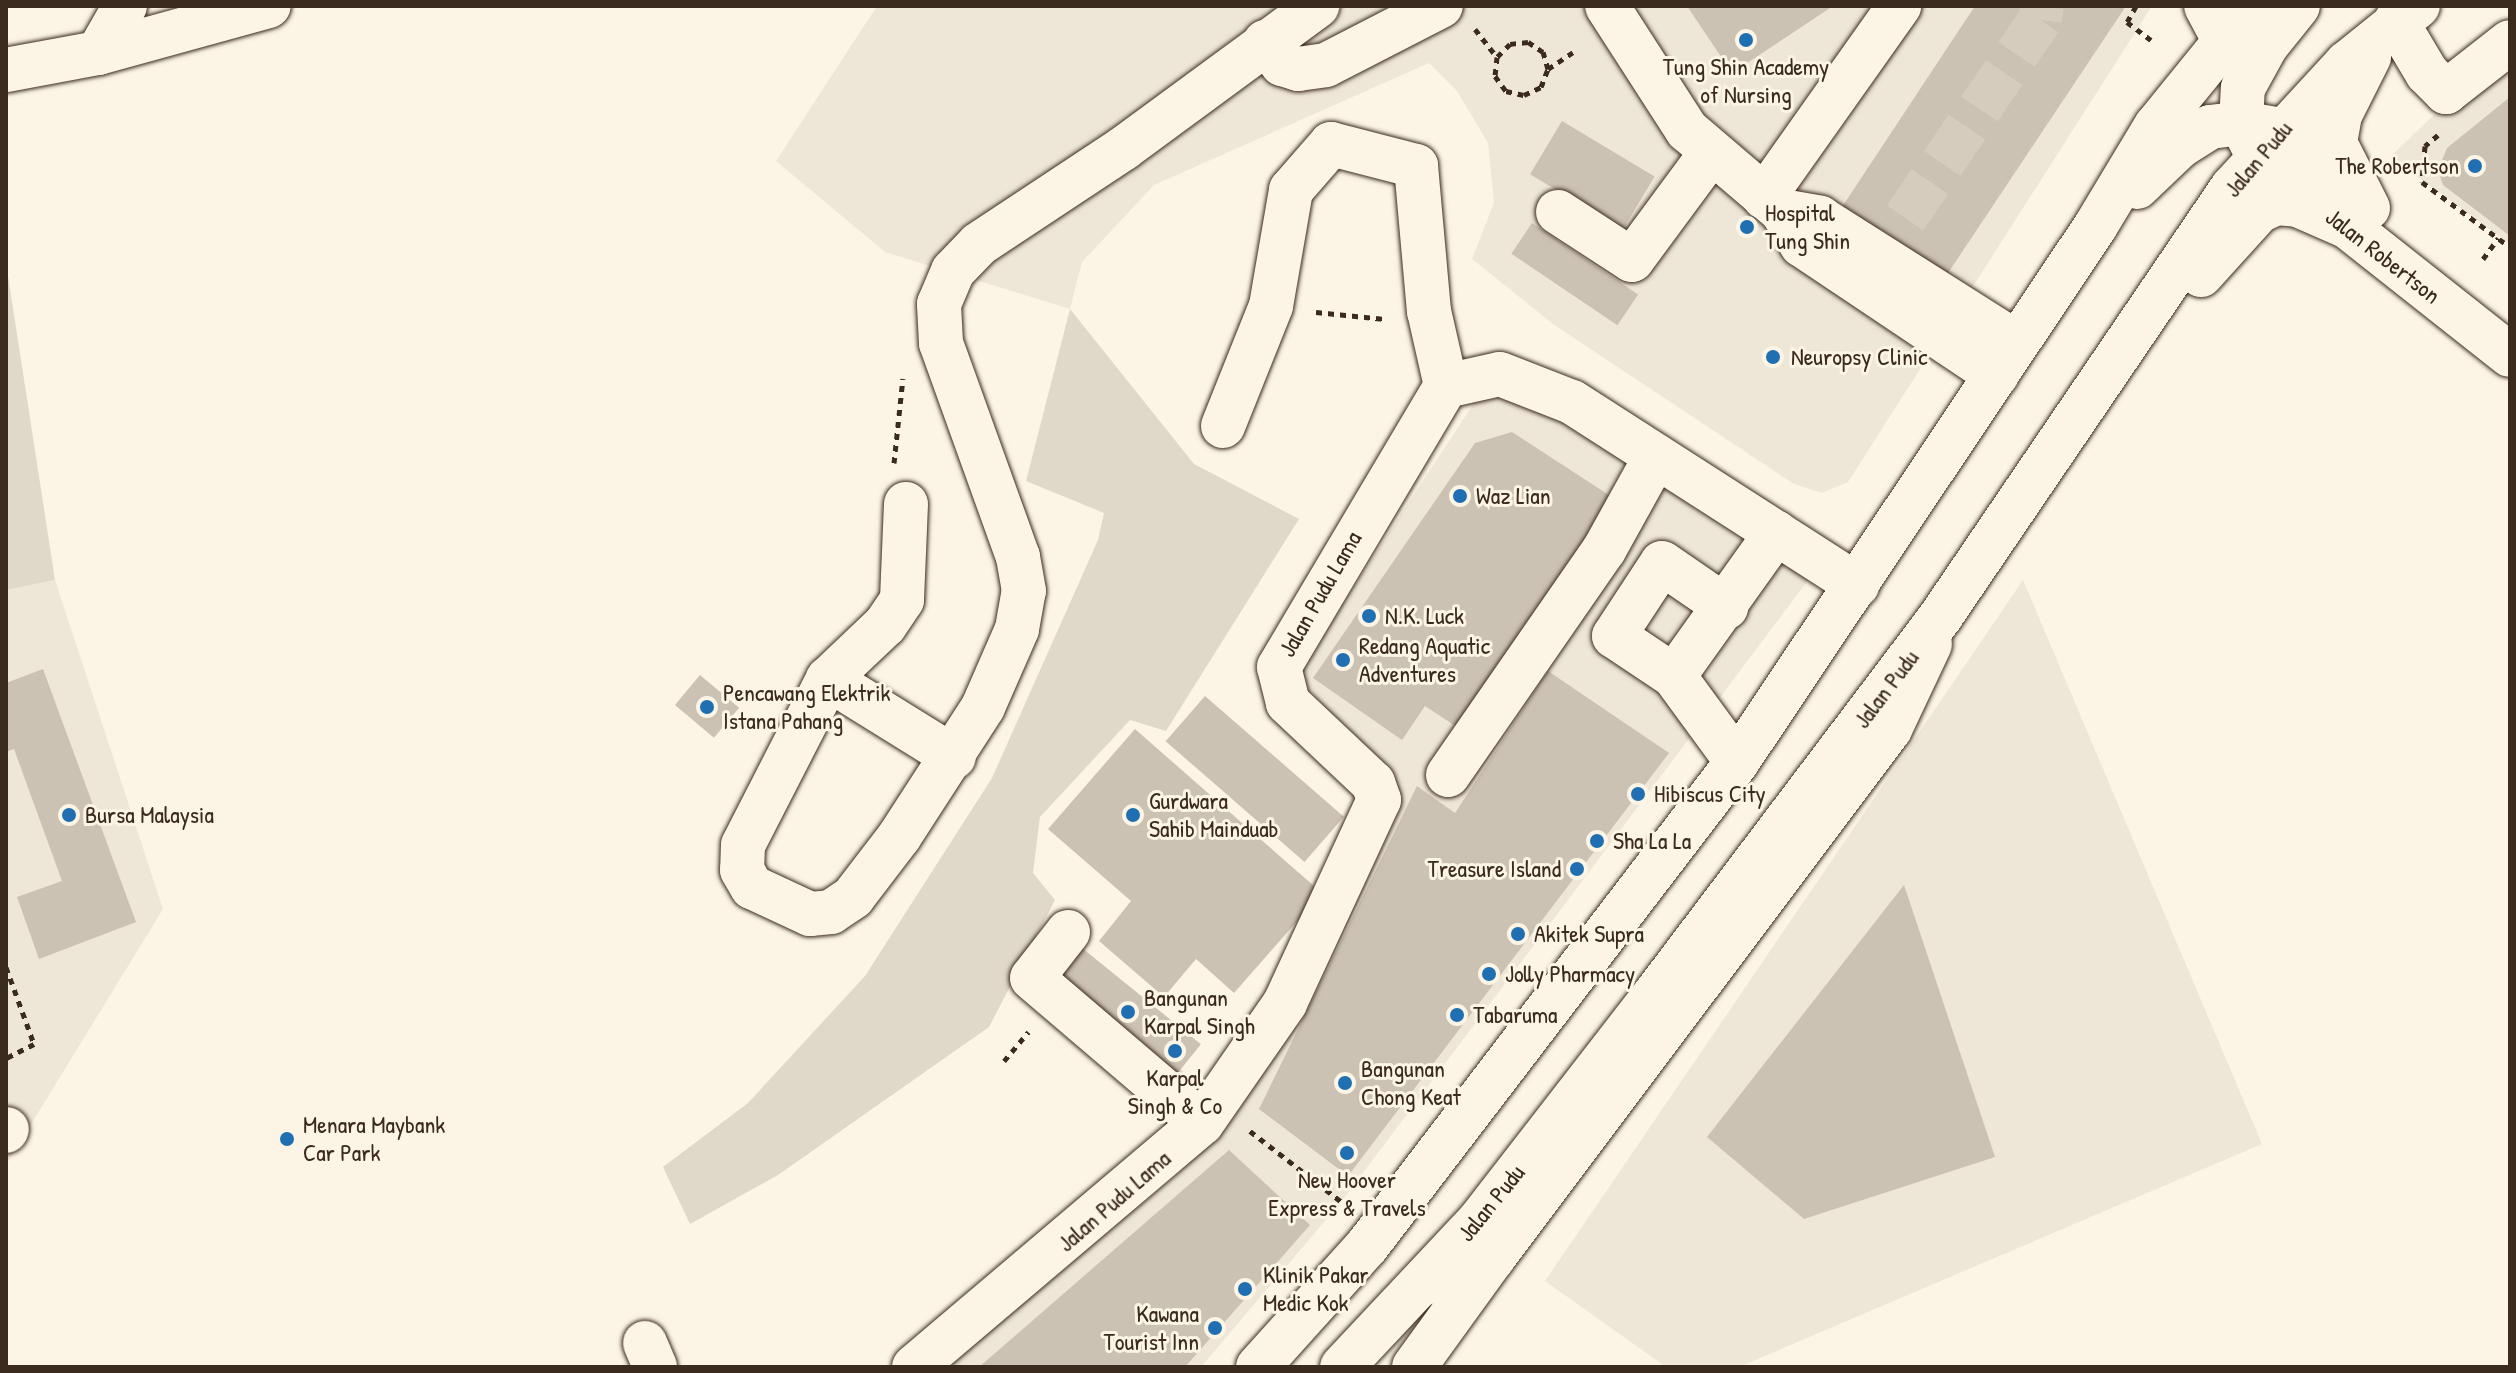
<!DOCTYPE html>
<style>
body{margin:0}
#map{position:relative;width:2516px;height:1373px;overflow:hidden;background:#fcf5e5;font-family:"Patrick Hand",sans-serif}
div>[style]{position:absolute}
[style*='--x']{left:calc(var(--x)*1px);top:calc(var(--y)*1px);width:calc(var(--w)*1px);rotate:calc(var(--a)*1deg)}
.built>*{inset:0;background:#eee6d6}
.green>*{inset:0;background:#e0d8c8}
.building>*{inset:0;background:#ccc2b3;transform-origin:0 0}
.minor-tunnel>*{height:44px;margin-top:-22px;transform-origin:0;background:repeating-linear-gradient(90deg,#d5ccbd 0 44px,transparent 0 66px)}
.path>*{height:5px;margin-top:-2.5px;transform-origin:0;background:repeating-linear-gradient(90deg,#3b2a1e 0 6px,transparent 0 12px)}
.roads{filter:drop-shadow(0 0 2px #3b2a1e) drop-shadow(0 0 2px #3b2a1e)}
.minor>*{height:44px;margin:-22px;padding:0 22px;transform-origin:22px;border-radius:22px;background:#fcf5e5}
.major>*{height:44px;margin:-22px;padding:0 22px;transform-origin:22px;border-radius:22px;background:#fcf5e5}
.dots>*{width:22px;height:22px;translate:-50% -50%;box-sizing:border-box;border:4px solid #fcf5e5;border-radius:50%}
span{translate:-50% -50%;white-space:nowrap;text-align:center;line-height:1.15;-webkit-text-stroke:6px #fcf5e5;paint-order:stroke}
.poi-label{font-size:24px;color:#3b2a1e}
.right{translate:-100% -50%;text-align:right}
.left{translate:0 -50%;text-align:left}
.street-label{font-size:24px;color:#3b2a1e}
.frame{position:absolute;inset:0;border:8px solid #3b2a1e;pointer-events:none}
</style>
<div id="map">
<div class="built">
<i style="clip-path:polygon(877px 6px,2152px 6px,1848px 482px,1822px 493px,1794px 484px,1553px 324px,1472px 259px,1494px 203px,1488px 143px,1457px 91px,1429px 63px,1154px 185px,1082px 262px,1070px 309px,885px 252px,776px 161px)"></i>
<i style="clip-path:polygon(2510px 42px,2510px 244px,2390px 157px)"></i>
<i style="clip-path:polygon(1489px 380px,1815px 571px,1341px 1202px,1201px 1367px,940px 1367px,1171px 1180px,1222px 1130px,1398px 789px,1308px 688px,1300px 669px)"></i>
<i style="clip-path:polygon(55px 580px,163px 909px,6px 1165px,6px 590px)"></i>
<i style="clip-path:polygon(2023px 580px,2262px 1144px,1739px 1367px,1666px 1367px,1545px 1281px)"></i>
</div>
<div class="green">
<i style="clip-path:polygon(6px 263px,55px 580px,6px 590px)"></i>
<i style="clip-path:polygon(1070px 309px,1194px 464px,1299px 519px,1166px 731px,1130px 720px,1040px 817px,1033px 873px,1055px 900px,989px 1027px,778px 1175px,690px 1224px,663px 1167px,748px 1103px,865px 976px,992px 778px,1098px 540px,1104px 513px,1026px 481px)"></i>
</div>
<div class="building">
<i style="clip-path:polygon(1687px 6px,1833px 6px,1732px 73px)"></i>
<i style="clip-path:polygon(1975px 6px,2126px 6px,1944px 279px,1840px 210px)"></i>
<i style="clip-path:polygon(2510px 97px,2510px 236px,2443px 185px,2438px 170px,2447px 148px)"></i>
<i style="left:1562px;top:121px;width:108px;height:62px;rotate:31deg"></i>
<i style="left:1532px;top:223px;width:128px;height:37px;rotate:34deg"></i>
<i style="clip-path:polygon(1512px 432px,1615px 499px,1457px 727px,1425px 706px,1402px 740px,1313px 678px,1475px 443px)"></i>
<i style="clip-path:polygon(43px 669px,136px 922px,39px 959px,17px 897px,62px 881px,14px 749px,6px 752px,6px 683px)"></i>
<i style="clip-path:polygon(1548px 671px,1669px 753px,1348px 1176px,1259px 1109px,1417px 786px,1455px 813px)"></i>
<i style="left:700px;top:675px;width:51px;height:39px;rotate:40deg"></i>
<i style="left:1205px;top:696px;width:184px;height:60px;rotate:41deg"></i>
<i style="clip-path:polygon(1135px 729px,1322px 893px,1234px 993px,1196px 959px,1164px 997px,1099px 941px,1131px 901px,1048px 829px)"></i>
<i style="clip-path:polygon(1904px 885px,1995px 1157px,1804px 1219px,1707px 1137px)"></i>
<i style="left:1082px;top:948px;width:153px;height:41px;rotate:39deg"></i>
<i style="clip-path:polygon(1229px 1150px,1310px 1225px,1185px 1367px,979px 1367px)"></i>
</div>
<div class="minor-tunnel">
<i style="--x:1905;--y:218;--w:240;--a:-55.7"></i>
<i style="--x:2040;--y:20;--w:14;--a:-82"></i>
</div>
<div class="path">
<i style="--x:2136;--y:6;--w:18;--a:119"></i>
<i style="--x:2127;--y:22;--w:30;--a:37"></i>
<i style="--x:1475;--y:29;--w:36;--a:52"></i>
<i style="--x:1548;--y:69;--w:18;--a:-106"></i>
<i style="--x:1543;--y:52;--w:18;--a:-146"></i>
<i style="--x:1528;--y:42;--w:18;--a:174"></i>
<i style="--x:1510;--y:44;--w:18;--a:135"></i>
<i style="--x:1497;--y:57;--w:19;--a:96"></i>
<i style="--x:1495;--y:76;--w:19;--a:54"></i>
<i style="--x:1506;--y:91;--w:18;--a:13"></i>
<i style="--x:1524;--y:95;--w:19;--a:-25"></i>
<i style="--x:1541;--y:87;--w:19;--a:-69"></i>
<i style="--x:1548;--y:69;--w:30;--a:-34"></i>
<i style="--x:2438;--y:135;--w:17;--a:140"></i>
<i style="--x:2425;--y:146;--w:36;--a:95"></i>
<i style="--x:2422;--y:182;--w:109;--a:36.5"></i>
<i style="--x:2483;--y:259;--w:26;--a:-54"></i>
<i style="--x:1316;--y:312;--w:69;--a:5.8"></i>
<i style="--x:894;--y:463;--w:85;--a:-84"></i>
<i style="--x:6;--y:967;--w:82;--a:70"></i>
<i style="--x:34;--y:1044;--w:31;--a:153"></i>
<i style="--x:1004;--y:1061;--w:38;--a:-50"></i>
<i style="--x:1250;--y:1131;--w:118;--a:37.7"></i>
</div>
<div class="roads">
<div class="minor">
<i style="--x:1607;--y:6;--w:148;--a:57.2"></i>
<i style="--x:1687;--y:130;--w:125;--a:40.5"></i>
<i style="--x:1782;--y:211;--w:39;--a:60"></i>
<i style="--x:1802;--y:245;--w:234;--a:33.8"></i>
<i style="--x:2206;--y:6;--w:40;--a:62"></i>
<i style="--x:2396;--y:21;--w:61;--a:59.2"></i>
<i style="--x:2427;--y:73;--w:27;--a:45"></i>
<i style="--x:2446;--y:92;--w:81;--a:-38"></i>
<i style="--x:1265;--y:42;--w:28;--a:52"></i>
<i style="--x:1282;--y:64;--w:17;--a:17"></i>
<i style="--x:1298;--y:69;--w:28;--a:-8"></i>
<i style="--x:1326;--y:65;--w:129;--a:-27.2"></i>
<i style="--x:98;--y:53;--w:54;--a:-60.1"></i>
<i style="--x:6;--y:70;--w:94;--a:-10.5"></i>
<i style="--x:98;--y:53;--w:177;--a:-15.4"></i>
<i style="--x:2282;--y:130;--w:113;--a:42.1"></i>
<i style="--x:2258;--y:156;--w:321;--a:38.3"></i>
<i style="--x:1764;--y:197;--w:234;--a:-54.7"></i>
<i style="--x:1782;--y:211;--w:39;--a:10"></i>
<i style="--x:1820;--y:218;--w:233;--a:32.4"></i>
<i style="--x:1558;--y:212;--w:88;--a:33"></i>
<i style="--x:1632;--y:260;--w:133;--a:-53.6"></i>
<i style="--x:1223;--y:426;--w:129;--a:-68.2"></i>
<i style="--x:1271;--y:306;--w:118;--a:-80.2"></i>
<i style="--x:1291;--y:190;--w:61;--a:-49"></i>
<i style="--x:1331;--y:144;--w:88;--a:14.5"></i>
<i style="--x:1416;--y:166;--w:146;--a:84.9"></i>
<i style="--x:1429;--y:311;--w:77;--a:77.2"></i>
<i style="--x:906;--y:504;--w:96;--a:92.4"></i>
<i style="--x:902;--y:600;--w:30;--a:124"></i>
<i style="--x:885;--y:625;--w:79;--a:136.5"></i>
<i style="--x:828;--y:679;--w:186;--a:117.1"></i>
<i style="--x:743;--y:845;--w:25;--a:92"></i>
<i style="--x:742;--y:870;--w:20;--a:60"></i>
<i style="--x:752;--y:887;--w:64;--a:25"></i>
<i style="--x:810;--y:914;--w:21;--a:-5"></i>
<i style="--x:831;--y:912;--w:27;--a:-34"></i>
<i style="--x:853;--y:897;--w:76;--a:-52.5"></i>
<i style="--x:899;--y:837;--w:155;--a:-57.1"></i>
<i style="--x:983;--y:707;--w:85;--a:-66.4"></i>
<i style="--x:1017;--y:629;--w:39;--a:-80"></i>
<i style="--x:1024;--y:591;--w:35;--a:-100"></i>
<i style="--x:1018;--y:557;--w:227;--a:-109.8"></i>
<i style="--x:941;--y:343;--w:39;--a:-93"></i>
<i style="--x:939;--y:304;--w:36;--a:-67"></i>
<i style="--x:953;--y:271;--w:37;--a:-46"></i>
<i style="--x:979;--y:244;--w:174;--a:-33.5"></i>
<i style="--x:1124;--y:148;--w:240;--a:-36.3"></i>
<i style="--x:1674;--y:676;--w:72;--a:-146.3"></i>
<i style="--x:1614;--y:636;--w:87;--a:-56.7"></i>
<i style="--x:1662;--y:563;--w:78;--a:34.5"></i>
<i style="--x:828;--y:679;--w:148;--a:31.8"></i>
<i style="--x:1737;--y:762;--w:107;--a:-126.2"></i>
<i style="--x:1674;--y:676;--w:176;--a:-54.5"></i>
<i style="--x:1448;--y:775;--w:274;--a:-55.3"></i>
<i style="--x:1604;--y:550;--w:107;--a:-61"></i>
<i style="--x:1068;--y:932;--w:58;--a:128"></i>
<i style="--x:1032;--y:978;--w:223;--a:40.5"></i>
<i style="--x:6;--y:1131;--w:2;--a:-63"></i>
<i style="--x:1420;--y:1285;--w:78;--a:-20.3"></i>
<i style="--x:1493;--y:1258;--w:661;--a:-53.11"></i>
<i style="--x:1890;--y:729;--w:94;--a:-64.8"></i>
<i style="--x:645;--y:1343;--w:26;--a:67"></i>
<i style="--x:914;--y:1367;--w:377;--a:-40.3"></i>
<i style="--x:1202;--y:1123;--w:146;--a:-55.3"></i>
<i style="--x:1285;--y:1003;--w:224;--a:-65.2"></i>
<i style="--x:1379;--y:800;--w:18;--a:-109"></i>
<i style="--x:1373;--y:783;--w:117;--a:-136.7"></i>
<i style="--x:1288;--y:703;--w:37;--a:-104"></i>
<i style="--x:1279;--y:667;--w:327;--a:-59.3"></i>
<i style="--x:1446;--y:386;--w:55;--a:-12.5"></i>
<i style="--x:1500;--y:374;--w:77;--a:21.3"></i>
<i style="--x:1572;--y:402;--w:339;--a:32.7"></i>
<i style="--x:1414;--y:1367;--w:135;--a:-54.1"></i>
</div>
<div class="major">
<i style="--x:2255;--y:150;--w:30;--a:-117"></i>
<i style="--x:2241;--y:123;--w:35;--a:-87"></i>
<i style="--x:2243;--y:88;--w:48;--a:-61.3"></i>
<i style="--x:2266;--y:46;--w:51;--a:-51.3"></i>
<i style="--x:2137;--y:187;--w:59;--a:-43.6"></i>
<i style="--x:2180;--y:146;--w:36;--a:-32"></i>
<i style="--x:2210;--y:127;--w:31;--a:-7"></i>
<i style="--x:2241;--y:123;--w:42;--a:9.7"></i>
<i style="--x:2368;--y:208;--w:73;--a:-116.9"></i>
<i style="--x:2335;--y:143;--w:28;--a:-80"></i>
<i style="--x:2340;--y:115;--w:65;--a:-63.4"></i>
<i style="--x:2201;--y:275;--w:86;--a:-47.8"></i>
<i style="--x:2259;--y:211;--w:19;--a:-25"></i>
<i style="--x:2276;--y:203;--w:22;--a:5"></i>
<i style="--x:2298;--y:205;--w:55;--a:23.7"></i>
<i style="--x:1258;--y:1367;--w:163;--a:-48"></i>
<i style="--x:1367;--y:1246;--w:609;--a:-52.6"></i>
<i style="--x:1737;--y:762;--w:644;--a:-56.21"></i>
<i style="--x:2095;--y:227;--w:118;--a:-58.9"></i>
<i style="--x:2156;--y:126;--w:109;--a:-50.9"></i>
<i style="--x:2225;--y:41;--w:56;--a:-38.5"></i>
<i style="--x:1342;--y:1367;--w:200;--a:-46.8"></i>
<i style="--x:1479;--y:1221;--w:284;--a:-52.2"></i>
<i style="--x:1653;--y:997;--w:478;--a:-52.9"></i>
<i style="--x:1941;--y:616;--w:518;--a:-55.79"></i>
<i style="--x:2232;--y:188;--w:170;--a:-47.4"></i>
<i style="--x:2347;--y:63;--w:91;--a:-38.8"></i>
</div>
</div>
<div class="dots">
<i style="left:1746px;top:40px;background:#1f6fb2"></i>
<i style="left:2475px;top:166px;background:#1f6fb2"></i>
<i style="left:1747px;top:227px;background:#1f6fb2"></i>
<i style="left:1773px;top:357px;background:#1f6fb2"></i>
<i style="left:1460px;top:496px;background:#1f6fb2"></i>
<i style="left:1369px;top:616px;background:#1f6fb2"></i>
<i style="left:1343px;top:660px;background:#1f6fb2"></i>
<i style="left:707px;top:707px;background:#1f6fb2"></i>
<i style="left:1638px;top:794px;background:#1f6fb2"></i>
<i style="left:69px;top:815px;background:#1f6fb2"></i>
<i style="left:1133px;top:815px;background:#1f6fb2"></i>
<i style="left:1597px;top:841px;background:#1f6fb2"></i>
<i style="left:1577px;top:869px;background:#1f6fb2"></i>
<i style="left:1518px;top:934px;background:#1f6fb2"></i>
<i style="left:1489px;top:974px;background:#1f6fb2"></i>
<i style="left:1128px;top:1012px;background:#1f6fb2"></i>
<i style="left:1457px;top:1015px;background:#1f6fb2"></i>
<i style="left:1175px;top:1051px;background:#1f6fb2"></i>
<i style="left:1345px;top:1083px;background:#1f6fb2"></i>
<i style="left:287px;top:1139px;background:#1f6fb2"></i>
<i style="left:1347px;top:1153px;background:#1f6fb2"></i>
<i style="left:1245px;top:1289px;background:#1f6fb2"></i>
<i style="left:1215px;top:1328px;background:#1f6fb2"></i>
</div>
<div class="poi-label">
<span style="left:1746px;top:81px">Tung Shin Academy<br>of Nursing</span>
<span class="right" style="left:2459px;top:166px">The Robertson</span>
<span class="left" style="left:1765px;top:227px">Hospital<br>Tung Shin</span>
<span class="left" style="left:1791px;top:357px">Neuropsy Clinic</span>
<span class="left" style="left:1476px;top:496px">Waz Lian</span>
<span class="left" style="left:1385px;top:616px">N.K. Luck</span>
<span class="left" style="left:1359px;top:660px">Redang Aquatic<br>Adventures</span>
<span class="left" style="left:723px;top:707px">Pencawang Elektrik<br>Istana Pahang</span>
<span class="left" style="left:1654px;top:794px">Hibiscus City</span>
<span class="left" style="left:1149px;top:815px">Gurdwara<br>Sahib Mainduab</span>
<span class="left" style="left:85px;top:815px">Bursa Malaysia</span>
<span class="left" style="left:1613px;top:841px">Sha La La</span>
<span class="right" style="left:1561px;top:869px">Treasure Island</span>
<span class="left" style="left:1534px;top:934px">Akitek Supra</span>
<span class="left" style="left:1505px;top:974px">Jolly Pharmacy</span>
<span class="left" style="left:1144px;top:1012px">Bangunan<br>Karpal Singh</span>
<span class="left" style="left:1473px;top:1015px">Tabaruma</span>
<span class="left" style="left:1361px;top:1083px">Bangunan<br>Chong Keat</span>
<span style="left:1175px;top:1092px">Karpal<br>Singh &amp; Co</span>
<span class="left" style="left:303px;top:1139px">Menara Maybank<br>Car Park</span>
<span style="left:1347px;top:1194px">New Hoover<br>Express &amp; Travels</span>
<span class="left" style="left:1263px;top:1289px">Klinik Pakar<br>Medic Kok</span>
<span class="right" style="left:1199px;top:1328px">Kawana<br>Tourist Inn</span>
</div>
<div class="street-label">
<span style="left:2258px;top:159px;rotate:-50deg">Jalan Pudu</span>
<span style="left:2383px;top:256px;rotate:38deg">Jalan Robertson</span>
<span style="left:1320px;top:594px;rotate:-60deg">Jalan Pudu Lama</span>
<span style="left:1886px;top:689px;rotate:-53deg">Jalan Pudu</span>
<span style="left:1114px;top:1201px;rotate:-41deg">Jalan Pudu Lama</span>
<span style="left:1491px;top:1203px;rotate:-51deg">Jalan Pudu</span>
</div>
<div class="frame"></div>
</div>
